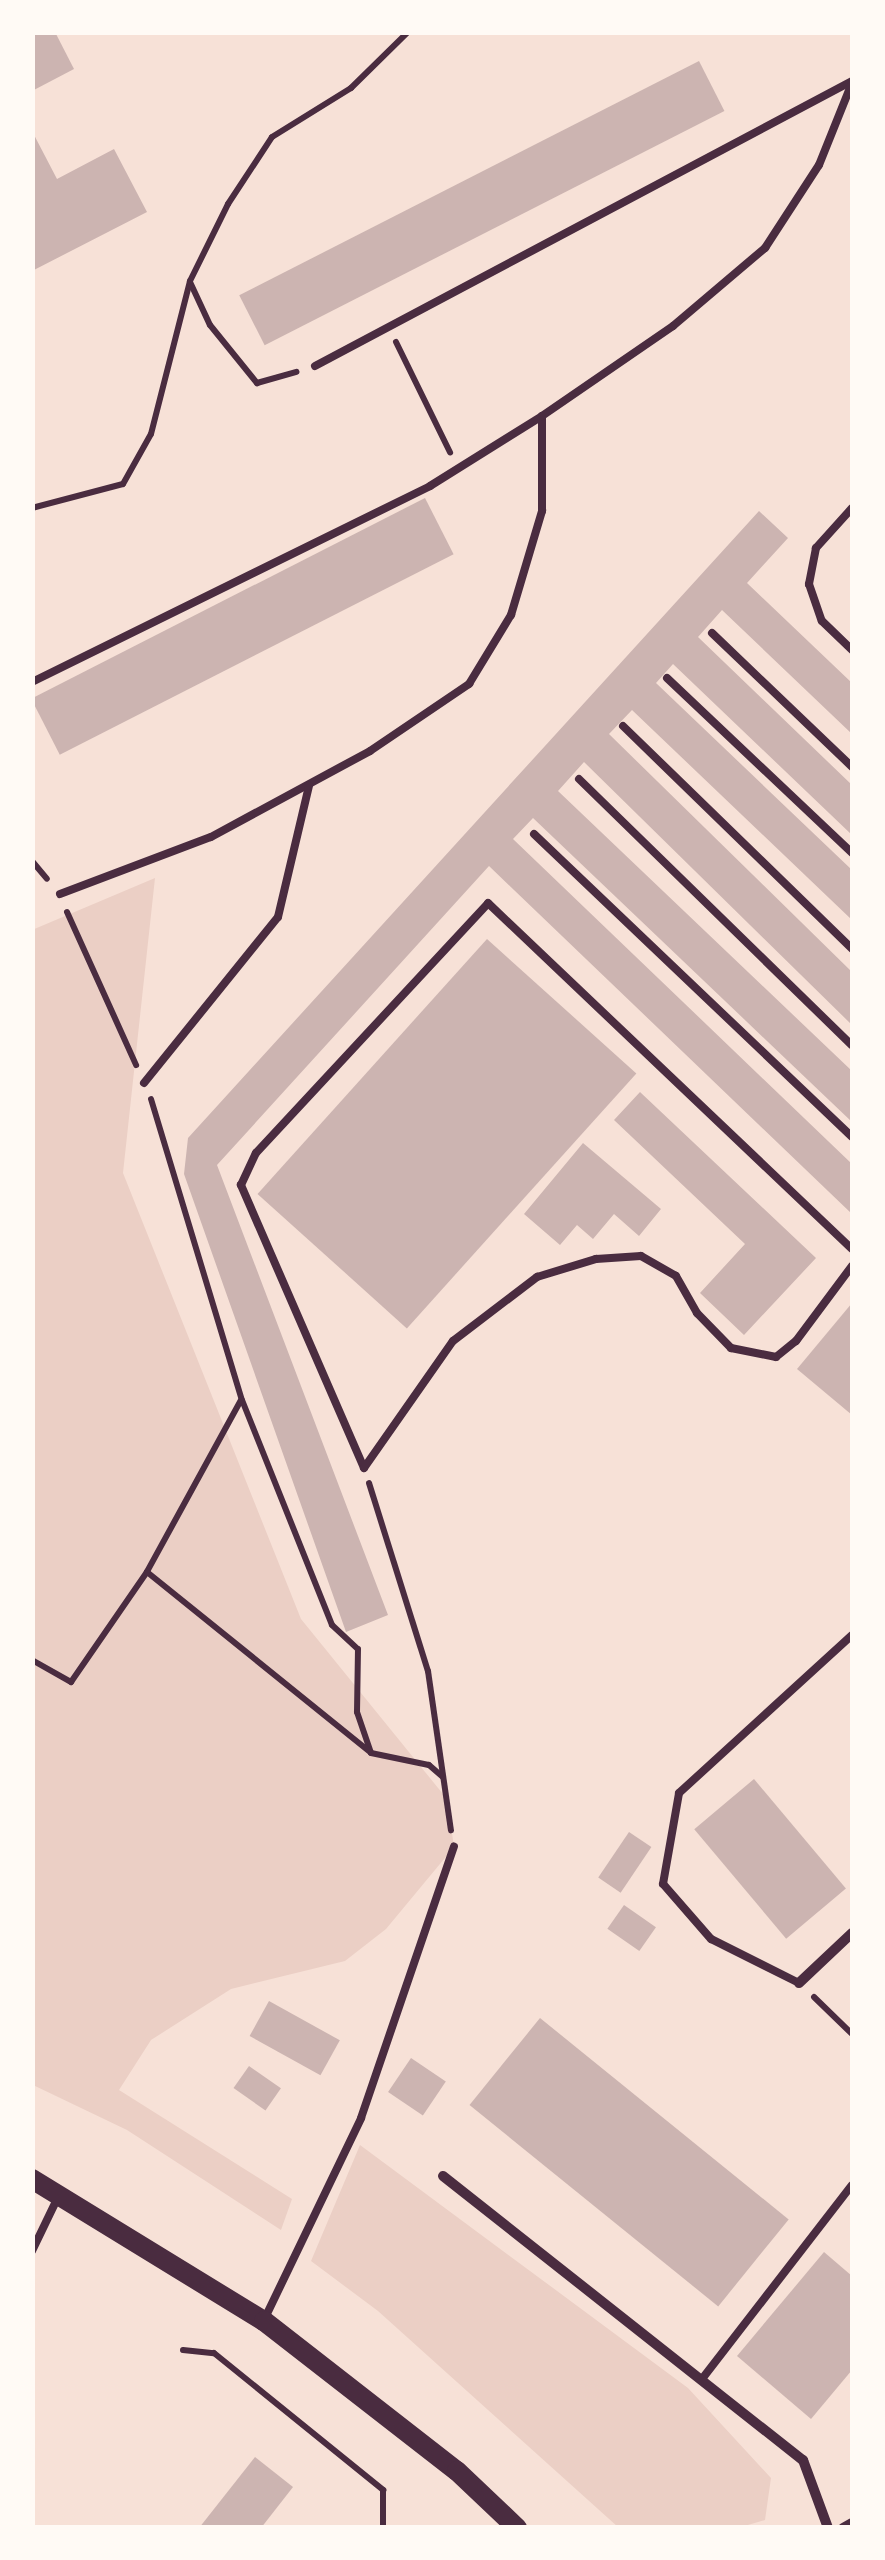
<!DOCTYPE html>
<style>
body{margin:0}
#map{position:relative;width:885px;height:2560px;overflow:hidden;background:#f7e1d7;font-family:Mulish,sans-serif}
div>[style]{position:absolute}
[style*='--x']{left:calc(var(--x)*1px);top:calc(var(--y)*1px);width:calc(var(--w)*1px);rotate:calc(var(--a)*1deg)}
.green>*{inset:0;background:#ebcfc5}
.building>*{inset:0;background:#ccb4b1;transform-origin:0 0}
.path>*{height:6px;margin:-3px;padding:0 3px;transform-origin:3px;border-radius:3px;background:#4a2c40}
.service>*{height:8px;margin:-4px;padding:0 4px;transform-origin:4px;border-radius:4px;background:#4a2c40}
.minor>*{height:10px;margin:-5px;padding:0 5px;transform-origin:5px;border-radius:5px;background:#4a2c40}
.secondary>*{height:20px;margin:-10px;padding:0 10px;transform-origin:10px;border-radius:10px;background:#4a2c40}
span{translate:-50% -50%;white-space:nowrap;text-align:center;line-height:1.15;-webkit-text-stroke:10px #fffaf5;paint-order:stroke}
.frame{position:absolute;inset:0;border:35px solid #fffaf5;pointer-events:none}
</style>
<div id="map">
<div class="green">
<i style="clip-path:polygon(155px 878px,123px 1173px,301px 1619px,447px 1799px,454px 1847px,386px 1929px,345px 1961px,231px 1989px,151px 2040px,119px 2090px,292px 2199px,281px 2230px,127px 2130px,33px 2085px,32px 930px)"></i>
<i style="clip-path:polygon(360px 2145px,688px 2388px,771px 2478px,765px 2520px,741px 2527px,618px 2527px,378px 2311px,311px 2261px)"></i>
</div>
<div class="building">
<i style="clip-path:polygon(32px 32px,55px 32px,74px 69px,32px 91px)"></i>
<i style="left:699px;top:61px;width:56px;height:516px;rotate:63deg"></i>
<i style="clip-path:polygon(32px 131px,57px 179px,114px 149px,147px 212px,32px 271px)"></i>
<i style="left:425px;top:498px;width:63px;height:442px;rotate:63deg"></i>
<i style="clip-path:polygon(759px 511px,788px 538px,747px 583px,852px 683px,852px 734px,722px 610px,698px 637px,852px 785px,852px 835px,673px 664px,656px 683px,852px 870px,852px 920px,632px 710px,609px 734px,852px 972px,852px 1025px,584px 762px,558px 791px,852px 1071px,852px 1122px,533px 818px,513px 839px,852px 1164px,852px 1214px,489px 866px,217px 1165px,388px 1615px,346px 1632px,184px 1174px,188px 1138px)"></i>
<i style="left:487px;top:939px;width:201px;height:343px;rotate:42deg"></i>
<i style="clip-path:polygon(640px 1092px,816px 1258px,744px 1335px,700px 1293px,745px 1244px,614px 1120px)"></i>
<i style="clip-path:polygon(583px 1143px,661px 1209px,639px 1236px,614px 1214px,593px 1239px,577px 1225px,560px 1245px,524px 1214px)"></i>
<i style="clip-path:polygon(852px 1303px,852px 1415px,797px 1369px)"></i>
<i style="left:754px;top:1779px;width:143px;height:78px;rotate:50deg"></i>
<i style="left:629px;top:1832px;width:27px;height:55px;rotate:34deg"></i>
<i style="left:624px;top:1905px;width:39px;height:29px;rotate:35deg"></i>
<i style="left:269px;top:2001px;width:81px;height:40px;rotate:29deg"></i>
<i style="left:540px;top:2018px;width:320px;height:112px;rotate:39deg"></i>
<i style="left:411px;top:2058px;width:42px;height:41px;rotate:34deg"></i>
<i style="left:249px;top:2066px;width:39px;height:27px;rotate:35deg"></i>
<i style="clip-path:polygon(824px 2252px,852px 2276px,852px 2370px,811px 2419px,737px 2356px)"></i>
<i style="clip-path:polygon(255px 2457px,293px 2487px,261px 2528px,199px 2528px)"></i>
</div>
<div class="path">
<i style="--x:190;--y:282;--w:47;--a:65.1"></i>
<i style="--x:210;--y:325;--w:75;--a:51"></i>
<i style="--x:257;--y:383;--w:41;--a:-15.8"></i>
<i style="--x:396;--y:342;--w:123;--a:63.9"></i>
<i style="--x:32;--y:508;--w:94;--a:-14.8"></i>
<i style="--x:123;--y:484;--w:57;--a:-60.8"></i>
<i style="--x:151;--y:434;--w:158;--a:-75.7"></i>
<i style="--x:190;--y:281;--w:86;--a:-63.7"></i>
<i style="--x:228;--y:204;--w:80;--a:-56.7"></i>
<i style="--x:272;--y:137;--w:93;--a:-31.8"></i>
<i style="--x:351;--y:88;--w:80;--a:-44.5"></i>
<i style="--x:32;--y:861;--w:23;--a:50"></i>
<i style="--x:67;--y:912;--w:168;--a:65.7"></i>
<i style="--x:151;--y:1099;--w:314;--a:73.2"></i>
<i style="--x:242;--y:1400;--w:242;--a:68.2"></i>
<i style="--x:332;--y:1625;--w:35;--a:43"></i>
<i style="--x:358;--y:1649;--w:63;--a:90.9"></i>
<i style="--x:357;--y:1712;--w:43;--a:71.1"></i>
<i style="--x:371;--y:1753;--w:59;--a:11.7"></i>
<i style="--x:429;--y:1765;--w:18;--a:41"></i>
<i style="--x:241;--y:1400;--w:196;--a:118.7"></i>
<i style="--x:147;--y:1572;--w:287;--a:38.9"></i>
<i style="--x:369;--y:1483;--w:197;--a:72.6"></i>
<i style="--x:428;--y:1671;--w:161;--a:81.8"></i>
<i style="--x:32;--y:1660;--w:45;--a:29.4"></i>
<i style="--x:71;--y:1682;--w:134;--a:-55.4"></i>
<i style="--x:814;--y:1997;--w:53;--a:44.2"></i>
<i style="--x:183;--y:2350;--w:31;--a:6"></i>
<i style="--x:214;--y:2353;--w:218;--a:39"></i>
<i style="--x:383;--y:2490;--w:38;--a:90"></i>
</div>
<div class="service">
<i style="--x:315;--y:366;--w:608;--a:-27.96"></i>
<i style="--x:852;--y:508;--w:54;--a:132"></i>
<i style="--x:816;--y:548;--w:37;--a:101"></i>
<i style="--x:809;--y:584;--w:39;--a:71"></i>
<i style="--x:822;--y:621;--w:42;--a:44"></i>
<i style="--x:712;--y:633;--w:194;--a:43.7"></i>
<i style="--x:667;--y:678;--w:255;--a:43.4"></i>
<i style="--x:32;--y:682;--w:444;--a:-26.2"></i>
<i style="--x:430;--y:486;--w:132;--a:-32"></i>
<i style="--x:623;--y:726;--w:320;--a:44.2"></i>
<i style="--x:579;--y:779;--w:381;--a:44.3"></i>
<i style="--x:534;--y:834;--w:439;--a:43.6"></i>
<i style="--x:60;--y:894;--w:161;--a:-20.7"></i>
<i style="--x:211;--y:837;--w:181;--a:-28.4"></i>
<i style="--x:370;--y:751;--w:120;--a:-34.1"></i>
<i style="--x:469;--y:684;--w:81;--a:-58.7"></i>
<i style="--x:511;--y:615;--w:109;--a:-73.4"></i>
<i style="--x:542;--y:511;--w:95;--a:-90"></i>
<i style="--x:542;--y:416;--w:159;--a:-34.5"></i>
<i style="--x:673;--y:326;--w:121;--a:-40.3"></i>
<i style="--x:765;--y:248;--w:99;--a:-57"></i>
<i style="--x:819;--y:165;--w:88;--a:-68.1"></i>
<i style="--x:144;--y:1083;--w:213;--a:-51.1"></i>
<i style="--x:278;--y:917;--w:135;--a:-76.7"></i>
<i style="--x:364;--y:1468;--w:309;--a:-113.5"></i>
<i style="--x:241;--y:1185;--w:35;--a:-65"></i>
<i style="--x:256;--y:1153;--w:341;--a:-47.1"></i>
<i style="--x:488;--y:903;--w:502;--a:43.55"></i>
<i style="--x:364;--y:1468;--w:155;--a:-55"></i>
<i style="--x:453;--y:1341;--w:106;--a:-37.3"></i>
<i style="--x:537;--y:1277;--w:62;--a:-17"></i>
<i style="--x:596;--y:1259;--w:45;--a:-3.8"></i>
<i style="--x:641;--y:1256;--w:40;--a:29.7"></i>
<i style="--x:676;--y:1276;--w:43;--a:60.4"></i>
<i style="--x:697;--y:1313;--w:49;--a:45.8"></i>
<i style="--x:731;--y:1348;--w:46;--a:11.3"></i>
<i style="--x:776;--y:1357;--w:26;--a:-39"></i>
<i style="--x:796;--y:1341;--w:94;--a:-53.3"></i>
<i style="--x:799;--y:1983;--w:98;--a:-153.4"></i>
<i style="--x:711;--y:1939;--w:73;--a:-131.1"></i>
<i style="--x:663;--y:1884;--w:92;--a:-80"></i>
<i style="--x:679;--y:1793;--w:234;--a:-42.4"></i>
<i style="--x:32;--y:2251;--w:60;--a:-64.3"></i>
<i style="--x:264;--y:2320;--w:224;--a:-64.3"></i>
<i style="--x:361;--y:2118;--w:287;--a:-71.1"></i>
<i style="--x:702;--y:2379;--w:245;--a:-52.3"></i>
</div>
<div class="minor">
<i style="--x:799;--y:1983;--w:73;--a:-43.3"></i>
<i style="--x:443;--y:2176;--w:459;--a:38.3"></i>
<i style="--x:803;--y:2460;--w:72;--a:69.8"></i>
<i style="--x:843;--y:2528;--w:10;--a:-29"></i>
</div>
<div class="secondary">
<i style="--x:32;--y:2179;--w:272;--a:31.5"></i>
<i style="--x:264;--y:2321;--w:244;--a:37.9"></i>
<i style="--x:457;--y:2471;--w:83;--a:43.5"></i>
</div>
<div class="frame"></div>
</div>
